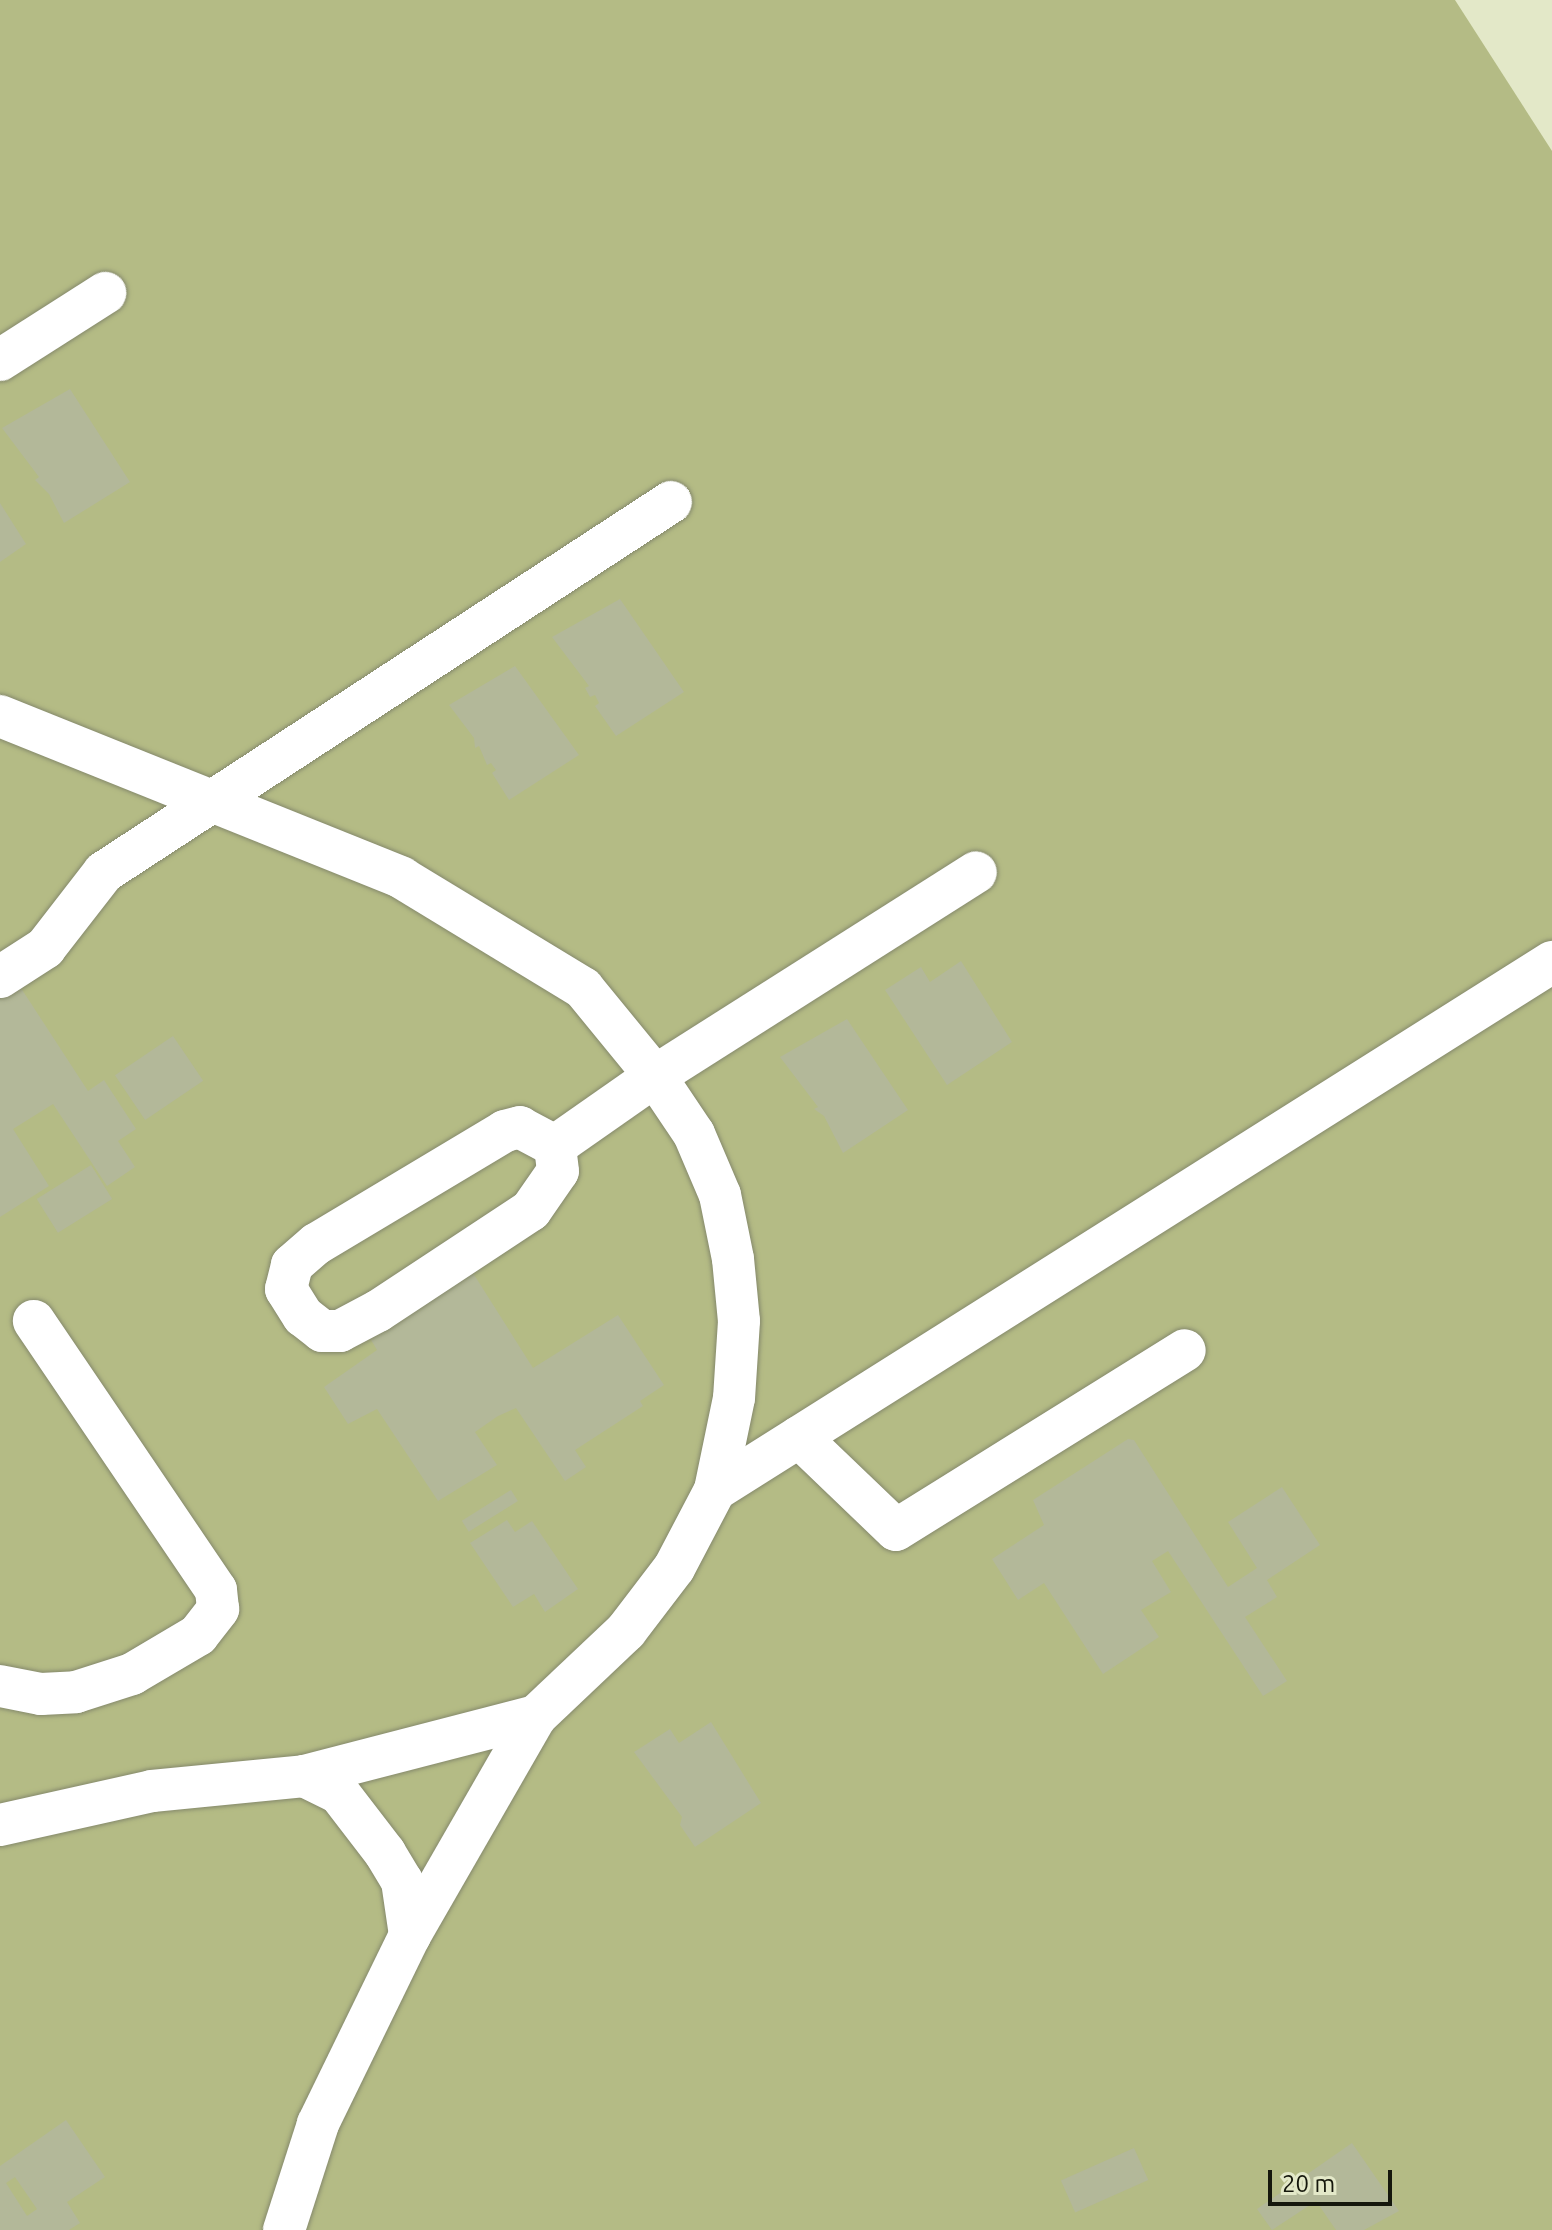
<!DOCTYPE html>
<style>
body{margin:0}
#map{position:relative;width:1552px;height:2230px;overflow:hidden;background:#e3e8c8;font-family:Ubuntu,sans-serif}
div>[style]{position:absolute}
[style*='--x']{left:calc(var(--x)*1px);top:calc(var(--y)*1px);width:calc(var(--w)*1px);rotate:calc(var(--a)*1deg)}
.green>*{inset:0;background:#b4bb85}
.building>*{inset:0;background:#b3b899;transform-origin:0 0}
.roads{filter:drop-shadow(0 0 2px #85896c) drop-shadow(0 0 2px #85896c)}
.minor>*{height:42px;margin:-21px;padding:0 21px;transform-origin:21px;border-radius:21px;background:#fff}
span{translate:-50% -50%;white-space:nowrap;text-align:center;line-height:1.15;-webkit-text-stroke:7px #e3e8c8;paint-order:stroke}
.scale{position:absolute;left:1268px;top:2170px;width:124px;height:36px;box-sizing:border-box;border:4px solid #15170c;border-top:0;padding-left:10px;font-size:24px;line-height:28px;white-space:nowrap;color:#15170c;-webkit-text-stroke:6px #e3e8c8;paint-order:stroke}
</style>
<div id="map">
<div class="green">
<i style="clip-path:polygon(0 0,1455px 0,1552px 151px,1552px 2230px,0 2230px)"></i>
</div>
<div class="building">
<i style="clip-path:polygon(70px 389px,130px 482px,64px 523px,49px 494px,35px 480px,39px 477px,2px 428px)"></i>
<i style="clip-path:polygon(0 503px,26px 544px,0 562px)"></i>
<i style="clip-path:polygon(620px 599px,684px 692px,616px 736px,595px 706px,599px 703px,595px 695px,590px 697px,585px 688px,589px 686px,552px 637px)"></i>
<i style="clip-path:polygon(515px 666px,579px 755px,509px 800px,492px 773px,496px 770px,491px 763px,487px 765px,479px 746px,475px 748px,474px 738px,449px 705px)"></i>
<i style="clip-path:polygon(961px 961px,1012px 1042px,947px 1085px,885px 990px,921px 967px,930px 982px)"></i>
<i style="clip-path:polygon(19px 985px,88px 1091px,104px 1080px,136px 1129px,118px 1141px,135px 1167px,107px 1186px,53px 1104px,13px 1129px,49px 1186px,0 1217px,0 997px)"></i>
<i style="clip-path:polygon(847px 1019px,908px 1110px,843px 1153px,824px 1116px,814px 1109px,818px 1107px,780px 1057px)"></i>
<i style="left:173px;top:1036px;width:54px;height:70px;rotate:56deg"></i>
<i style="left:91px;top:1165px;width:40px;height:64px;rotate:58deg"></i>
<i style="clip-path:polygon(466px 1262px,533px 1368px,618px 1315px,664px 1385px,640px 1401px,643px 1406px,575px 1450px,586px 1467px,565px 1481px,516px 1408px,498px 1416px,475px 1432px,497px 1465px,438px 1501px,377px 1409px,348px 1424px,324px 1387px,377px 1350px,364px 1328px)"></i>
<i style="clip-path:polygon(1128px 1439px,1134px 1440px,1228px 1587px,1257px 1568px,1228px 1522px,1282px 1487px,1320px 1545px,1267px 1580px,1277px 1597px,1245px 1617px,1287px 1681px,1263px 1696px,1168px 1551px,1152px 1561px,1171px 1592px,1141px 1610px,1159px 1637px,1103px 1674px,1044px 1583px,1018px 1600px,992px 1559px,1044px 1525px,1033px 1500px)"></i>
<i style="left:511px;top:1490px;width:13px;height:58px;rotate:58deg"></i>
<i style="clip-path:polygon(507px 1520px,515px 1532px,532px 1521px,578px 1589px,545px 1612px,534px 1594px,513px 1607px,470px 1543px)"></i>
<i style="clip-path:polygon(711px 1722px,761px 1803px,695px 1847px,680px 1825px,682px 1817px,634px 1752px,670px 1729px,679px 1743px)"></i>
<i style="clip-path:polygon(evenodd,66px 2120px,105px 2177px,67px 2202px,80px 2223px,69px 2230px,0 2230px,0 2166px,66px 2120px,15px 2177px,37px 2209px,27px 2216px,6px 2183px,15px 2177px)"></i>
<i style="clip-path:polygon(1352px 2143px,1399px 2211px,1364px 2230px,1336px 2230px,1316px 2201px,1272px 2230px,1257px 2209px)"></i>
<i style="left:1134px;top:2148px;width:35px;height:80px;rotate:66deg"></i>
</div>
<div class="roads">
<div class="minor">
<i style="--x:0;--y:360;--w:125;--a:-32.5"></i>
<i style="--x:0;--y:716;--w:433;--a:21.9"></i>
<i style="--x:402;--y:878;--w:212;--a:31.3"></i>
<i style="--x:583;--y:988;--w:114;--a:50.7"></i>
<i style="--x:655;--y:1076;--w:70;--a:56.1"></i>
<i style="--x:694;--y:1134;--w:66;--a:66.9"></i>
<i style="--x:720;--y:1195;--w:65;--a:78.5"></i>
<i style="--x:733;--y:1259;--w:62;--a:84.5"></i>
<i style="--x:739;--y:1321;--w:77;--a:93.7"></i>
<i style="--x:734;--y:1398;--w:94;--a:101.7"></i>
<i style="--x:715;--y:1490;--w:88;--a:117.7"></i>
<i style="--x:674;--y:1568;--w:79;--a:127.3"></i>
<i style="--x:626;--y:1631;--w:124;--a:136.6"></i>
<i style="--x:536;--y:1716;--w:253;--a:119.9"></i>
<i style="--x:410;--y:1935;--w:210;--a:116"></i>
<i style="--x:318;--y:2124;--w:111;--a:107.8"></i>
<i style="--x:0;--y:977;--w:54;--a:-32.8"></i>
<i style="--x:45;--y:948;--w:96;--a:-52.2"></i>
<i style="--x:104;--y:872;--w:677;--a:-33.13"></i>
<i style="--x:555;--y:1146;--w:40;--a:-152"></i>
<i style="--x:520;--y:1127;--w:16;--a:165"></i>
<i style="--x:505;--y:1131;--w:220;--a:149.1"></i>
<i style="--x:316;--y:1244;--w:32;--a:139"></i>
<i style="--x:292;--y:1265;--w:25;--a:104"></i>
<i style="--x:286;--y:1289;--w:32;--a:58"></i>
<i style="--x:303;--y:1316;--w:24;--a:38"></i>
<i style="--x:322;--y:1331;--w:18;--a:0"></i>
<i style="--x:340;--y:1331;--w:43;--a:-27.8"></i>
<i style="--x:378;--y:1311;--w:183;--a:-33.4"></i>
<i style="--x:531;--y:1210;--w:47;--a:-55.3"></i>
<i style="--x:558;--y:1171;--w:25;--a:-97"></i>
<i style="--x:555;--y:1146;--w:122;--a:-35"></i>
<i style="--x:655;--y:1076;--w:380;--a:-32.4"></i>
<i style="--x:799;--y:1437;--w:134;--a:43.8"></i>
<i style="--x:896;--y:1530;--w:340;--a:-31.9"></i>
<i style="--x:715;--y:1490;--w:990;--a:-32.24"></i>
<i style="--x:0;--y:1686;--w:42;--a:11"></i>
<i style="--x:41;--y:1694;--w:35;--a:-3"></i>
<i style="--x:76;--y:1692;--w:59;--a:-17.8"></i>
<i style="--x:132;--y:1674;--w:77;--a:-30.6"></i>
<i style="--x:198;--y:1635;--w:33;--a:-52"></i>
<i style="--x:218;--y:1609;--w:19;--a:-96"></i>
<i style="--x:216;--y:1590;--w:325;--a:-124.1"></i>
<i style="--x:304;--y:1776;--w:39;--a:26"></i>
<i style="--x:339;--y:1793;--w:76;--a:52.5"></i>
<i style="--x:385;--y:1853;--w:33;--a:59"></i>
<i style="--x:402;--y:1881;--w:55;--a:81.6"></i>
<i style="--x:0;--y:1825;--w:156;--a:-12.6"></i>
<i style="--x:152;--y:1791;--w:153;--a:-5.6"></i>
<i style="--x:304;--y:1776;--w:240;--a:-14.5"></i>
</div>
</div>
<div class="scale">20 m</div>
</div>
